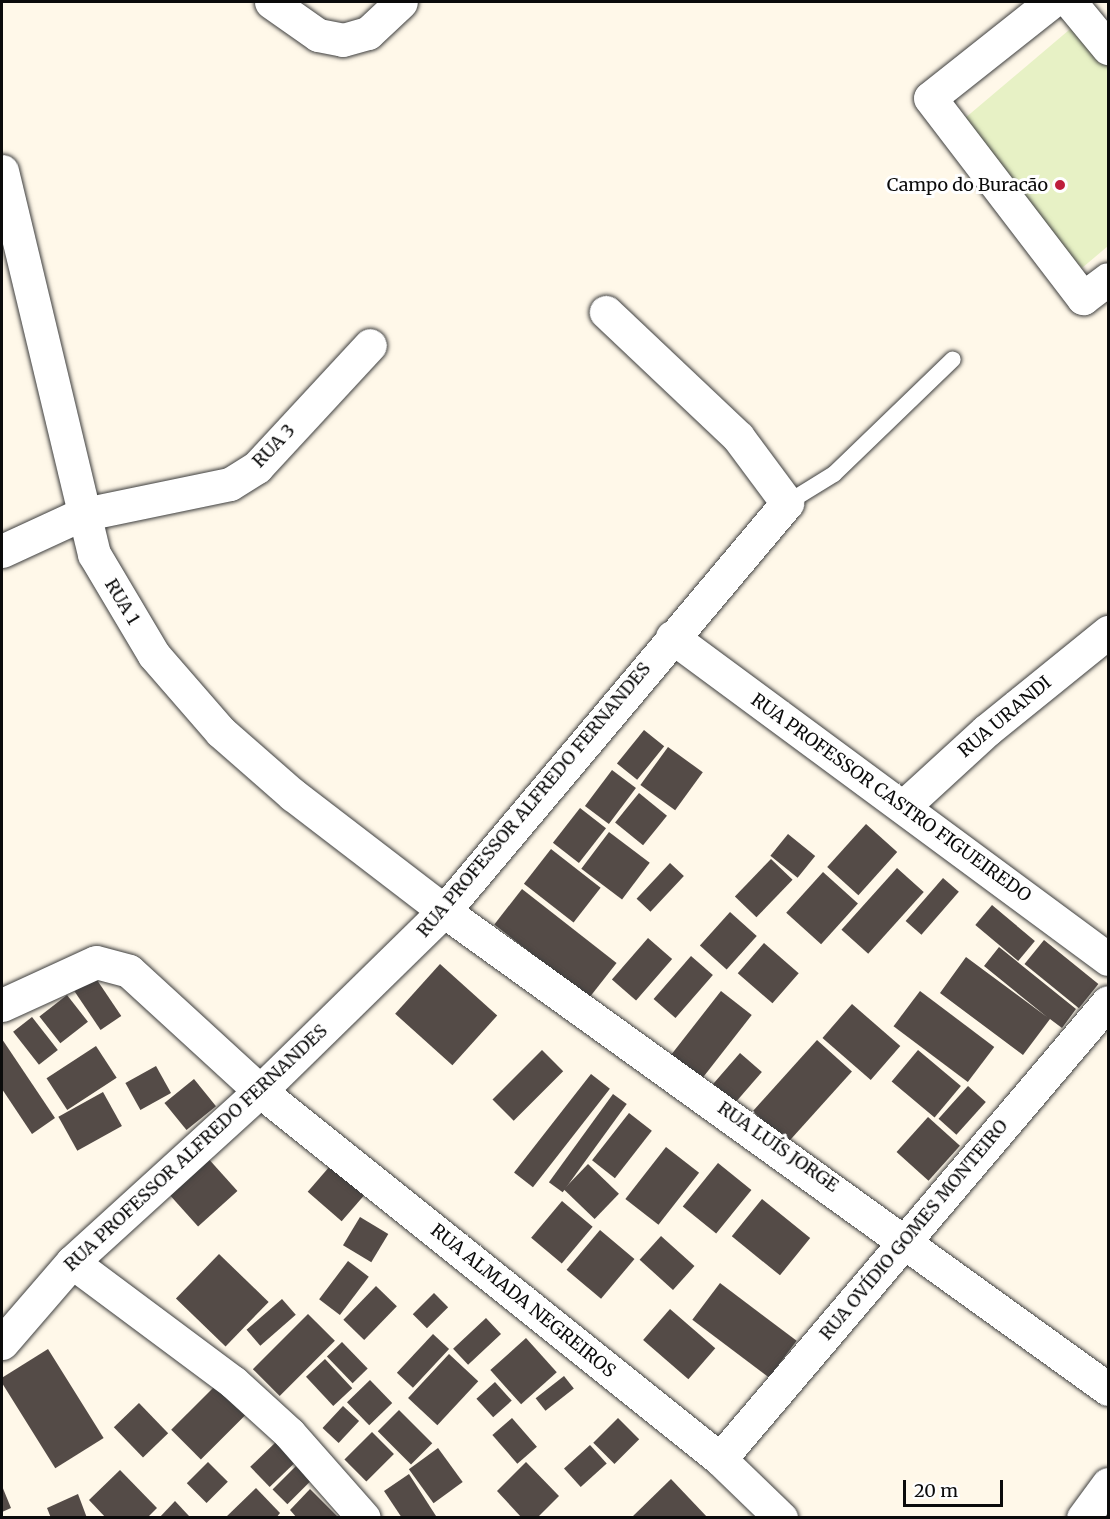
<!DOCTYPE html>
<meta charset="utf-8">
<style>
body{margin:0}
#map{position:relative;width:1110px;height:1519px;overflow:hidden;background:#fff8e9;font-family:Merriweather,serif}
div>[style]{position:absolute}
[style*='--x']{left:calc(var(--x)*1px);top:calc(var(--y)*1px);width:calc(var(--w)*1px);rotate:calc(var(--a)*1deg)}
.pitch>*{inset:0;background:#e7f1c5}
.building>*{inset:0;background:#544b47;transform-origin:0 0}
.roads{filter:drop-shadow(0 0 2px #3e3e3e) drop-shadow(0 0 2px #3e3e3e)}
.lane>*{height:16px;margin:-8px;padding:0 8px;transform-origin:8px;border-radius:8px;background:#fff}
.street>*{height:33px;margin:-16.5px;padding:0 16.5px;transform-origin:16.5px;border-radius:16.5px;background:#fff}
.dots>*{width:16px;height:16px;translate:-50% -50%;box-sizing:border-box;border:3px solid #fff;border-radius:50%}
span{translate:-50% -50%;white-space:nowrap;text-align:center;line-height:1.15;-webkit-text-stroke:6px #fff;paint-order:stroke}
.poi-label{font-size:18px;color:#0b0b0b}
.right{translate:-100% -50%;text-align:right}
.street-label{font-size:18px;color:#0b0b0b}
.frame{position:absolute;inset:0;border:3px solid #0b0b0b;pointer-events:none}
.scale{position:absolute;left:903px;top:1480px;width:100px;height:27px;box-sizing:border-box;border:3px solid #0b0b0b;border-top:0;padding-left:8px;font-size:18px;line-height:21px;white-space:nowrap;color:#0b0b0b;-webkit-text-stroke:4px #fff;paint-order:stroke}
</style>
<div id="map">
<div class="pitch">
<i style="clip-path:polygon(1082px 19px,1108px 49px,1108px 246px,1082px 268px,958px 124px)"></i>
</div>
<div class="building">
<i style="left:644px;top:730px;width:26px;height:43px;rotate:39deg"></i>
<i style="left:668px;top:747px;width:43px;height:47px;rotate:36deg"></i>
<i style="left:612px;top:770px;width:30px;height:45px;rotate:37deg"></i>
<i style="left:639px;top:793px;width:36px;height:38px;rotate:39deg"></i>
<i style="left:580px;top:808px;width:33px;height:44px;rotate:38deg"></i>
<i style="left:866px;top:824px;width:42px;height:58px;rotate:42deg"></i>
<i style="left:609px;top:832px;width:51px;height:46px;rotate:37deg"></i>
<i style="left:788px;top:834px;width:35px;height:28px;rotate:39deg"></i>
<i style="left:551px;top:849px;width:63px;height:44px;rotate:38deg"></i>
<i style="left:771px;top:859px;width:30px;height:52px;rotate:44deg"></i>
<i style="left:670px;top:863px;width:19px;height:49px;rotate:43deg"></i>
<i style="left:897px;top:868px;width:36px;height:83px;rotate:42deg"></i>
<i style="left:823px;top:872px;width:47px;height:55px;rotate:42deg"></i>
<i style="left:943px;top:878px;width:21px;height:57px;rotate:41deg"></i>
<i style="left:522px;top:889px;width:120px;height:45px;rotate:38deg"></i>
<i style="left:992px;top:905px;width:56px;height:26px;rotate:40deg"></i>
<i style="left:730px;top:912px;width:36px;height:45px;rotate:42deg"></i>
<i style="left:648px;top:938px;width:32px;height:55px;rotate:41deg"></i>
<i style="left:1044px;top:940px;width:70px;height:31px;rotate:39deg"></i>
<i style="left:764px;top:943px;width:46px;height:40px;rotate:41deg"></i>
<i style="clip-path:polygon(999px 947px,1076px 1009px,1062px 1028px,1050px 1019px,1023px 1055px,940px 993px,966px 957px,1047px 1017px,984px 966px)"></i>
<i style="left:691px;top:956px;width:29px;height:57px;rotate:41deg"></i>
<i style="left:440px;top:964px;width:77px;height:67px;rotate:42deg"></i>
<i style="left:95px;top:977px;width:47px;height:25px;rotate:56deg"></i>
<i style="left:721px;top:991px;width:39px;height:86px;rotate:38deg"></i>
<i style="left:920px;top:991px;width:93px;height:44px;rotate:37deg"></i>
<i style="left:67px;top:995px;width:34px;height:35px;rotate:52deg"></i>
<i style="left:852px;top:1004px;width:64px;height:45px;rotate:41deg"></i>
<i style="left:32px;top:1017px;width:42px;height:24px;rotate:52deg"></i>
<i style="clip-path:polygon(2px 1039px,55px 1118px,32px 1134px,2px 1089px)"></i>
<i style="left:817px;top:1040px;width:47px;height:96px;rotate:42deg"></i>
<i style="left:96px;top:1046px;width:38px;height:59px;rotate:57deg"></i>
<i style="left:542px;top:1050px;width:30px;height:70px;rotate:45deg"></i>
<i style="left:918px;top:1050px;width:56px;height:41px;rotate:40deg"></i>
<i style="left:740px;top:1053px;width:29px;height:41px;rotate:41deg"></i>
<i style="left:156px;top:1066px;width:31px;height:35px;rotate:61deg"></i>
<i style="left:591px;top:1074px;width:24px;height:125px;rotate:38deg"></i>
<i style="left:194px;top:1079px;width:35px;height:38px;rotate:51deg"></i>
<i style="left:968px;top:1086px;width:24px;height:44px;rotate:42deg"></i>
<i style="left:103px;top:1092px;width:39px;height:51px;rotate:61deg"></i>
<i style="left:613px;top:1094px;width:17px;height:109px;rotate:36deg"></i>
<i style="left:629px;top:1113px;width:29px;height:60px;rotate:38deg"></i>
<i style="left:928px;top:1117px;width:43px;height:47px;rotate:42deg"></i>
<i style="left:666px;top:1147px;width:42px;height:66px;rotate:38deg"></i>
<i style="left:206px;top:1156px;width:47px;height:53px;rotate:48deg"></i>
<i style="left:718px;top:1163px;width:43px;height:56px;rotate:39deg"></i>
<i style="left:588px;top:1164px;width:43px;height:35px;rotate:44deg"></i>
<i style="left:330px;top:1166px;width:45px;height:34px;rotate:41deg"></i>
<i style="left:762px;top:1199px;width:62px;height:48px;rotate:39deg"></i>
<i style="left:562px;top:1201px;width:40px;height:48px;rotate:40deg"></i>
<i style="left:360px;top:1217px;width:33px;height:33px;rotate:31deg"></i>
<i style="left:600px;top:1230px;width:45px;height:52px;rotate:40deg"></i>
<i style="left:661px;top:1236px;width:45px;height:32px;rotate:42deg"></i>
<i style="left:219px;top:1254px;width:69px;height:62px;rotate:44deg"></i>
<i style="left:348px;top:1261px;width:26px;height:48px;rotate:37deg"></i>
<i style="left:720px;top:1283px;width:96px;height:46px;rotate:37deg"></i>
<i style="left:376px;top:1286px;width:29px;height:47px;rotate:44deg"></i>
<i style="left:434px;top:1293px;width:20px;height:30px;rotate:45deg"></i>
<i style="left:282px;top:1299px;width:21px;height:47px;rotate:49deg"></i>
<i style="left:670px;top:1309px;width:60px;height:41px;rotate:41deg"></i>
<i style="left:308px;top:1314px;width:38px;height:78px;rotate:45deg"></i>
<i style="left:486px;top:1318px;width:22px;height:45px;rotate:47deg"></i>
<i style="left:433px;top:1334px;width:22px;height:53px;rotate:43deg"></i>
<i style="left:526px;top:1338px;width:46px;height:48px;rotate:48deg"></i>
<i style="left:342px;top:1342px;width:37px;height:21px;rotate:46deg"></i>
<i style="left:48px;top:1349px;width:105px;height:57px;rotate:58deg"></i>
<i style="left:449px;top:1354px;width:40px;height:60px;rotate:43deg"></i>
<i style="left:325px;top:1359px;width:40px;height:26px;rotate:47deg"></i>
<i style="left:564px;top:1376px;width:16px;height:36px;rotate:52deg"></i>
<i style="left:370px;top:1380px;width:32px;height:32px;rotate:46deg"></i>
<i style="left:220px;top:1381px;width:42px;height:69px;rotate:45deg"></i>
<i style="left:495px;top:1382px;width:25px;height:25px;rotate:48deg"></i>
<i style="left:139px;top:1403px;width:42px;height:35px;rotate:46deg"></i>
<i style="left:343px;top:1406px;width:22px;height:30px;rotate:43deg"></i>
<i style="left:399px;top:1410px;width:47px;height:30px;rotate:45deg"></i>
<i style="left:512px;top:1418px;width:38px;height:26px;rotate:49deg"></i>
<i style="left:618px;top:1418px;width:30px;height:35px;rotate:45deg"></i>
<i style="left:372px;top:1432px;width:31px;height:39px;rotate:45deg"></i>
<i style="left:279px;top:1439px;width:28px;height:40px;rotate:46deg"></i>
<i style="left:590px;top:1445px;width:25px;height:35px;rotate:48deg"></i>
<i style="left:438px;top:1448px;width:42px;height:36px;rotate:54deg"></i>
<i style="left:208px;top:1462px;width:28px;height:30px;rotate:45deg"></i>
<i style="clip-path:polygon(526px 1462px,559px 1496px,537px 1518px,522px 1518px,497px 1491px)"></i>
<i style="left:298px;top:1464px;width:21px;height:36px;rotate:45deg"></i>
<i style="clip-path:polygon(120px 1470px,157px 1508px,147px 1518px,106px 1518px,89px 1500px)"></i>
<i style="clip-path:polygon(409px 1474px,436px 1516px,433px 1518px,402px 1518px,384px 1491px)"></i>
<i style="clip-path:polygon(671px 1479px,708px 1518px,631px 1518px)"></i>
<i style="clip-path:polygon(2px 1486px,11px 1508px,2px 1512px)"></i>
<i style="clip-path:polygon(256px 1488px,280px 1513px,276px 1518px,225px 1518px)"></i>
<i style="clip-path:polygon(310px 1489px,337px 1516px,336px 1518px,297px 1518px,290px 1510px)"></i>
<i style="clip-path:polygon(78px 1494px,87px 1518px,51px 1518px,47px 1508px)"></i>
<i style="clip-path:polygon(175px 1501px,189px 1516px,159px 1518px)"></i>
</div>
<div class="roads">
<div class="lane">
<i style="--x:787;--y:503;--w:55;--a:-31.7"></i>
<i style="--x:834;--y:474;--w:165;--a:-44"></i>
</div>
<div class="street">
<i style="--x:271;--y:2;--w:57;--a:35.1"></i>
<i style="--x:318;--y:35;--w:25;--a:11"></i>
<i style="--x:343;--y:40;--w:26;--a:-16"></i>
<i style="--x:368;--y:33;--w:45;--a:-43.2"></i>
<i style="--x:1051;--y:2;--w:154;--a:141.6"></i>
<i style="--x:930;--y:98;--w:252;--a:52.6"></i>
<i style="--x:1083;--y:298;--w:31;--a:-37"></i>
<i style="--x:1070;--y:2;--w:60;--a:50.4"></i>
<i style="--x:2;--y:171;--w:394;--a:76.5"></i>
<i style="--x:94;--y:554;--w:117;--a:59.3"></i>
<i style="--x:154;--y:655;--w:102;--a:49"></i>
<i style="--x:221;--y:732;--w:96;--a:41.2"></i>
<i style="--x:293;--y:795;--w:190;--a:37.5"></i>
<i style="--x:444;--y:911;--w:818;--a:35.75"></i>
<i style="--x:2;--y:551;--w:86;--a:-24.8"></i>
<i style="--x:80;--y:515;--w:153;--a:-11.7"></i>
<i style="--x:230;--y:484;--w:32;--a:-32"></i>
<i style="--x:257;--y:467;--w:166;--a:-47.2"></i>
<i style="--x:672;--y:637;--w:542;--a:36.45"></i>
<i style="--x:904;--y:806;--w:113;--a:-42.5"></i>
<i style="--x:987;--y:730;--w:156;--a:-39"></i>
<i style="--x:2;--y:1005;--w:103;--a:-24.6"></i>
<i style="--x:96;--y:962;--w:34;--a:15"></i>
<i style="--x:129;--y:971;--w:178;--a:42.5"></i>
<i style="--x:260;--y:1091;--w:589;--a:38.66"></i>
<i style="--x:720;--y:1459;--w:85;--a:44"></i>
<i style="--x:72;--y:1262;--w:201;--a:36.7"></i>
<i style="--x:233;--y:1382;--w:76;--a:42.3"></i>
<i style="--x:289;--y:1433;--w:113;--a:48.6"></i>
<i style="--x:2;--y:1343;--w:107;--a:-49.2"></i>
<i style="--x:72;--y:1262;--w:254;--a:-42.3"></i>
<i style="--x:260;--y:1091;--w:257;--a:-44.4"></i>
<i style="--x:444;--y:911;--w:533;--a:-49.95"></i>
<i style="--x:787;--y:503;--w:82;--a:-126.6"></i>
<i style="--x:738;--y:437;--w:182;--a:-136.6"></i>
<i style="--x:720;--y:1459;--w:599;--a:-49.67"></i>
<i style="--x:1083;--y:1518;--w:42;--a:-53.7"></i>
</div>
</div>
<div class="dots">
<i style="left:1060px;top:185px;background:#be203b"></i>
</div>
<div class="poi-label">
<span class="right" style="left:1048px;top:185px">Campo do Buracão</span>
</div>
<div class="street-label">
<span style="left:274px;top:446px;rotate:-46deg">RUA 3</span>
<span style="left:122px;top:602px;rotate:59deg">RUA 1</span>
<span style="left:1005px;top:717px;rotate:-40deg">RUA URANDI</span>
<span style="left:891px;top:798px;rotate:36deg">RUA PROFESSOR CASTRO FIGUEIREDO</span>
<span style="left:534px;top:800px;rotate:-50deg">RUA PROFESSOR ALFREDO FERNANDES</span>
<span style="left:778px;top:1147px;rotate:35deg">RUA LUÍS JORGE</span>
<span style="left:196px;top:1148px;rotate:-43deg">RUA PROFESSOR ALFREDO FERNANDES</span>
<span style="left:914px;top:1230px;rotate:-50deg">RUA OVÍDIO GOMES MONTEIRO</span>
<span style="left:523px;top:1301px;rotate:39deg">RUA ALMADA NEGREIROS</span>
</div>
<div class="frame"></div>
<div class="scale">20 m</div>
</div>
